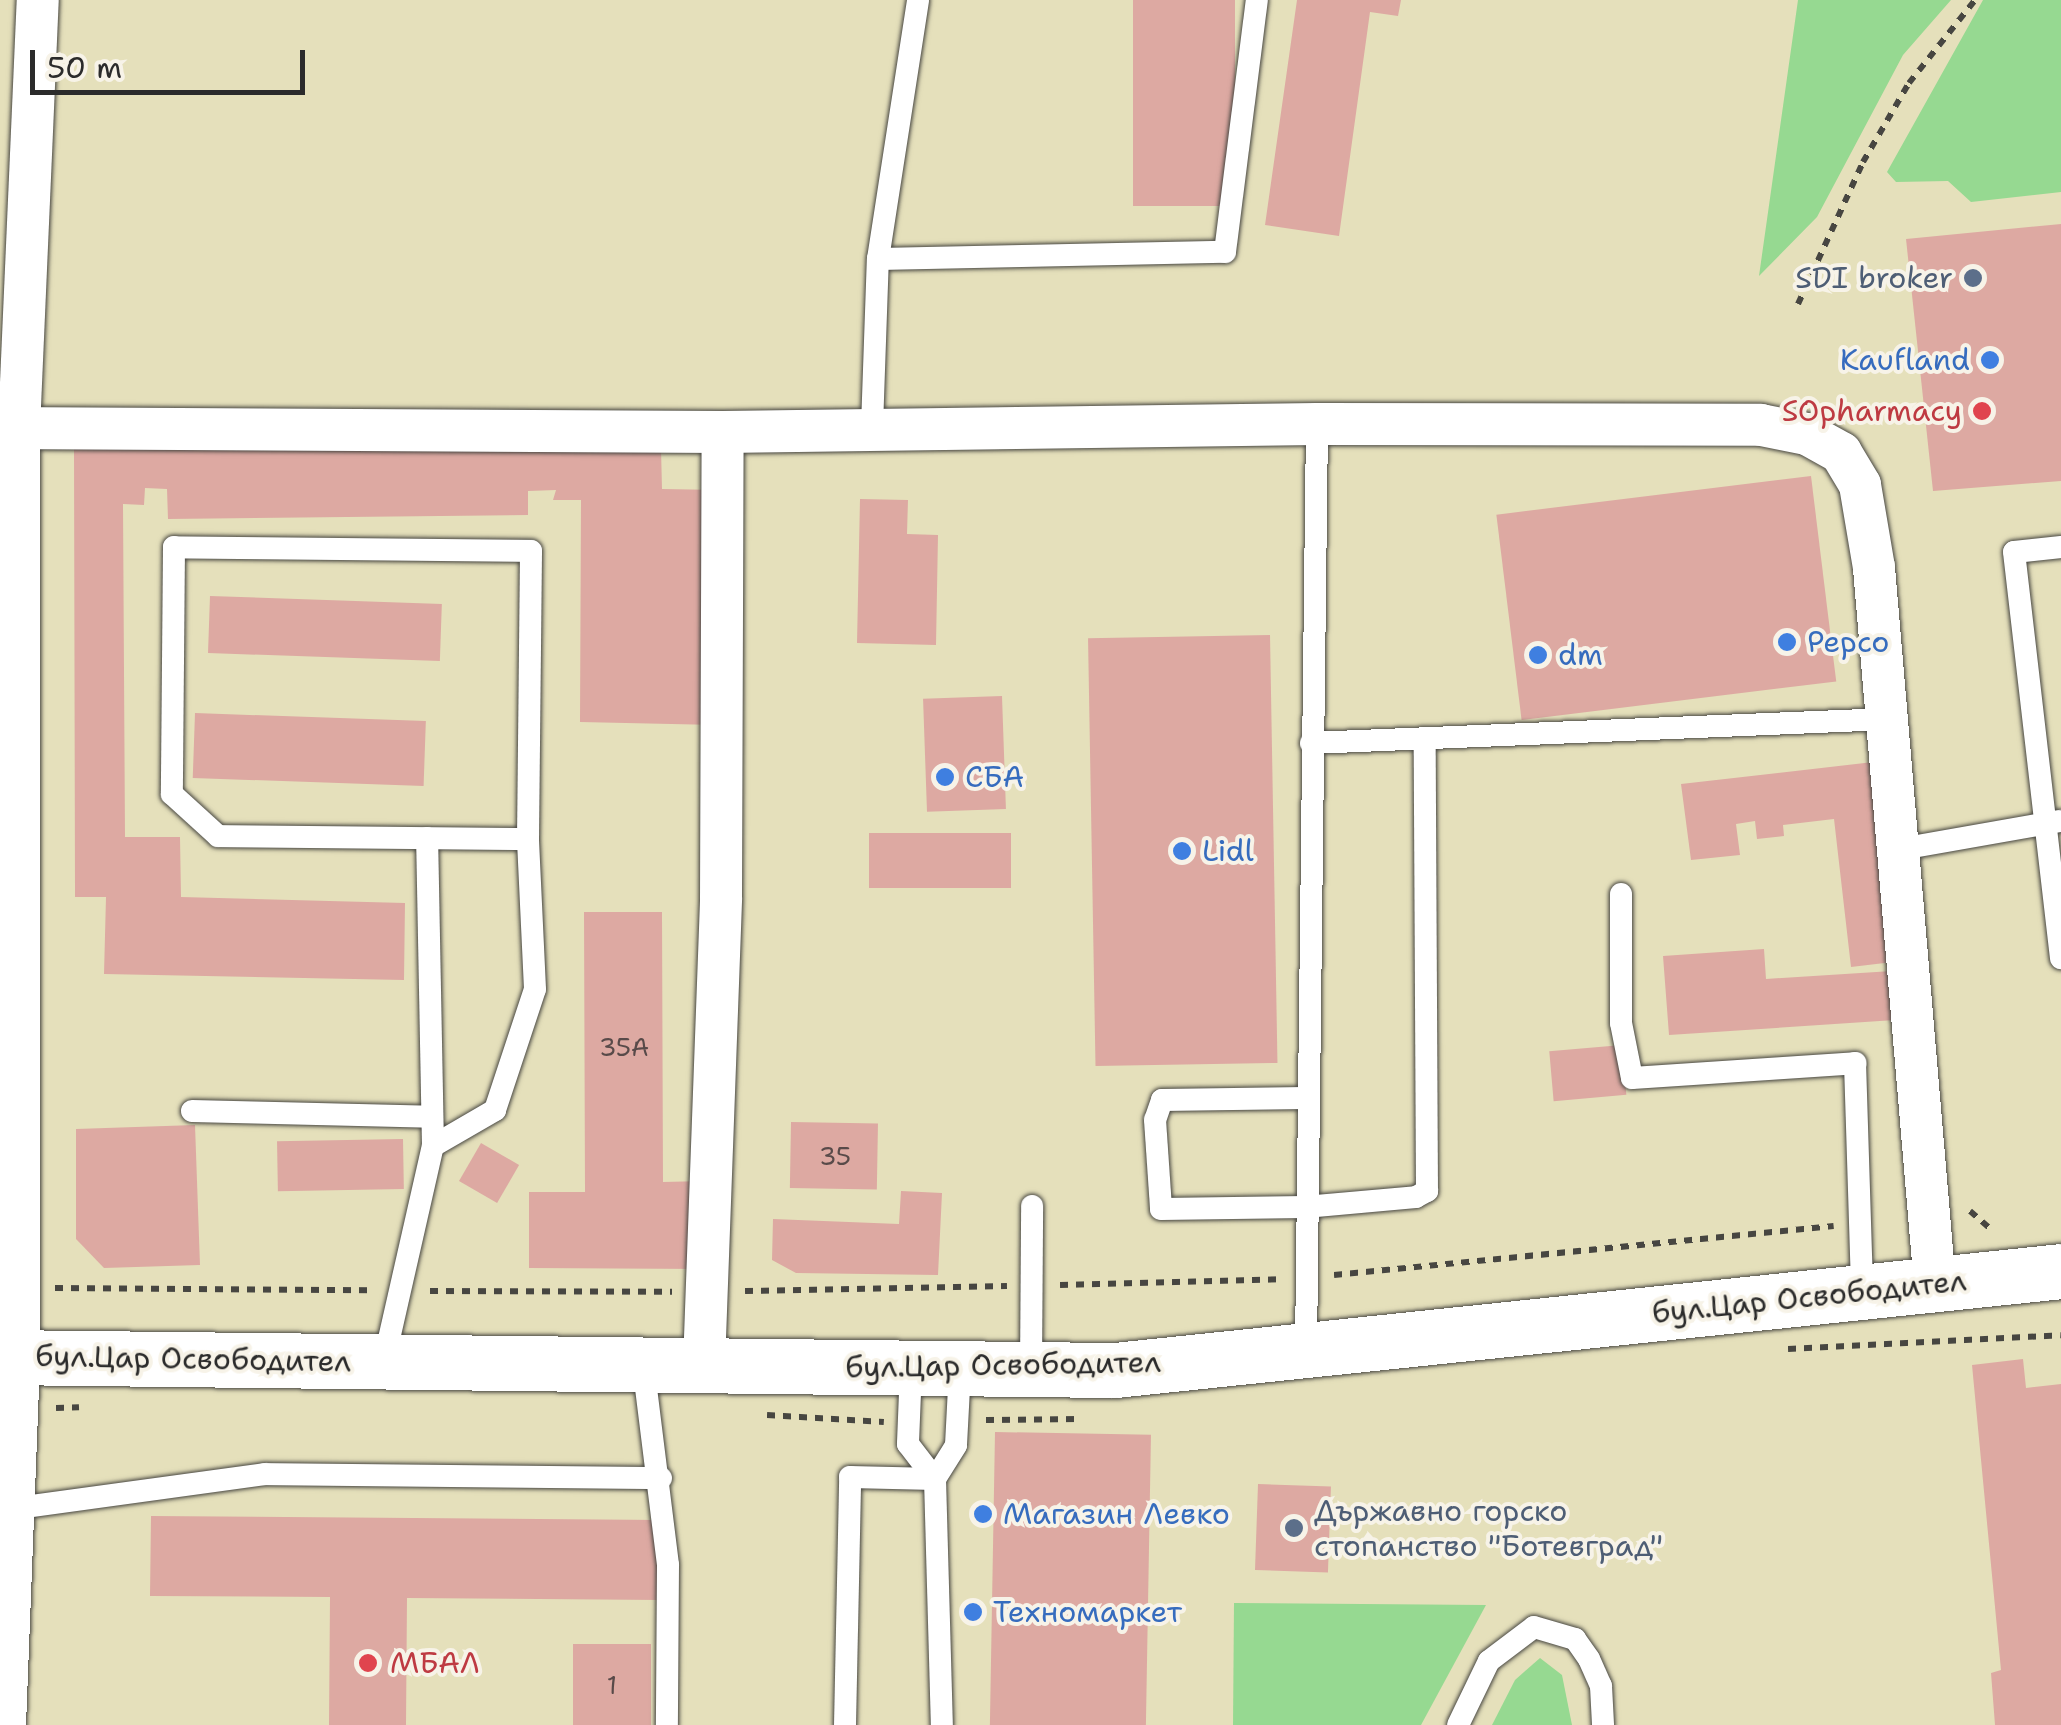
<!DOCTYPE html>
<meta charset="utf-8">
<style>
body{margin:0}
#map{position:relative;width:2061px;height:1725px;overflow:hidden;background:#e5e0bb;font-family:"Shantell Sans",sans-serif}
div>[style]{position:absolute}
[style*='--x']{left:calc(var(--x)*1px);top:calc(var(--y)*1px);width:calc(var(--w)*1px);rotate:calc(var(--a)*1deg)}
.green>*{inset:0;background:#96d991}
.building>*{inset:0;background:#dda9a2;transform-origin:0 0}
.path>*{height:6px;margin-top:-3px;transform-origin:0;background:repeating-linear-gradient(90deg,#474641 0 8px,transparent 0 16px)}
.roads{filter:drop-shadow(0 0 2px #474641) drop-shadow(0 0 2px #474641)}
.service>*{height:22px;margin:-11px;padding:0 11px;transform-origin:11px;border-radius:11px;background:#fff}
.minor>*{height:42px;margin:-21px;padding:0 21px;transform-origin:21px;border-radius:21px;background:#fff}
.tertiary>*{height:55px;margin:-27.5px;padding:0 27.5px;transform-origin:27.5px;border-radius:27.5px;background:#fff}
.dots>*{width:28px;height:28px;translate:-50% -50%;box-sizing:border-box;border:5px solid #f7f3e8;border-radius:50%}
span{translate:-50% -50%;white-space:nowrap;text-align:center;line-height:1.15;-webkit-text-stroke:8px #f7f3e8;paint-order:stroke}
.number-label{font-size:25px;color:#584a49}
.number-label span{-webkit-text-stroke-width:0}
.service-label{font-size:30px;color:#4e5e75}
.right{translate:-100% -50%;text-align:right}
.left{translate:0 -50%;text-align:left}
.shop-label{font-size:30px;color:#366cbe}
.health-label{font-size:30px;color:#be3a42}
.street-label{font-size:30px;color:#2b2b2b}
.scale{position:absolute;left:30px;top:50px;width:275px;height:45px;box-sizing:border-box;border:5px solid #2b2b2b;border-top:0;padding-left:12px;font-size:30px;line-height:35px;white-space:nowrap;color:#2b2b2b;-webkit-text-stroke:8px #f7f3e8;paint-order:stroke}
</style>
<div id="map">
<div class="green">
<i style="clip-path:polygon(1798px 0,1951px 0,1903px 55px,1817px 217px,1759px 276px)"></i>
<i style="clip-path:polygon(1983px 0,2061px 0,2061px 192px,1971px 202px,1948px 181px,1896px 182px,1887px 172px)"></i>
<i style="clip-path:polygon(1234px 1603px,1486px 1605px,1421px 1725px,1233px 1725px)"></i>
<i style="clip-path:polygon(1540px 1658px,1562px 1675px,1572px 1725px,1492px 1725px,1515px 1680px)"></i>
</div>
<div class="building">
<i style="left:1133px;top:0;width:102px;height:206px"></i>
<i style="clip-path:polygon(1297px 0,1401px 0,1398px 16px,1370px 12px,1339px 236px,1265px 225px)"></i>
<i style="clip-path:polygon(2061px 224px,2061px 481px,1933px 491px,1906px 239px)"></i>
<i style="clip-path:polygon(527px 446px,661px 448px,662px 489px,720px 490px,717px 725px,580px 722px,581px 500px,553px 500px,556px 490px,528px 491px,528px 515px,168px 519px,167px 489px,145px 488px,144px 505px,123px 504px,125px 837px,180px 837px,181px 897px,405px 903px,404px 980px,104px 974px,106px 897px,75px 897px,74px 448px)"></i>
<i style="left:1811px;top:476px;width:207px;height:317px;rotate:83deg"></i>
<i style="clip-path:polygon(860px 499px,908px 500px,907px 534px,938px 535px,936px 645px,857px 643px)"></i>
<i style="left:210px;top:596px;width:232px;height:57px;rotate:2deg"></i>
<i style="left:1270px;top:635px;width:428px;height:182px;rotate:89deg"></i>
<i style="left:1002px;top:696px;width:113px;height:79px;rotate:88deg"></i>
<i style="left:195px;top:713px;width:231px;height:65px;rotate:2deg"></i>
<i style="clip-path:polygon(1882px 761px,1893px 962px,1851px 967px,1834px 819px,1783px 825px,1784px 836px,1757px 839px,1755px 821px,1736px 824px,1740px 855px,1691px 860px,1681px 784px)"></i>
<i style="left:869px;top:833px;width:142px;height:55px"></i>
<i style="clip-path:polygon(584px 912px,662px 912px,663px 1182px,704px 1181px,704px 1269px,529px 1268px,529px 1192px,585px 1192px)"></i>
<i style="clip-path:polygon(1764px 949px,1766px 979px,1892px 971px,1895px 1020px,1669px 1035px,1663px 956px)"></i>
<i style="left:1622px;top:1045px;width:50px;height:73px;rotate:85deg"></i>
<i style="left:791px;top:1122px;width:87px;height:66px;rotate:1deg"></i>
<i style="clip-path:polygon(195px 1125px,200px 1265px,104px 1268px,76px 1239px,76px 1129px)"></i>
<i style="left:403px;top:1139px;width:50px;height:126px;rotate:89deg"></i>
<i style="left:481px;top:1143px;width:44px;height:44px;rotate:30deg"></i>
<i style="clip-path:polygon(901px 1191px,942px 1193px,938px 1275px,796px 1273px,772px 1260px,773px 1219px,899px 1224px)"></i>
<i style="clip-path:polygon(2023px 1359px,2026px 1388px,2061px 1384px,2061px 1725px,1995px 1725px,1991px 1673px,2001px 1670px,1972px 1365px)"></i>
<i style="left:995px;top:1432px;width:156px;height:293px;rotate:1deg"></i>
<i style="left:1258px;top:1484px;width:73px;height:86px;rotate:2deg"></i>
<i style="clip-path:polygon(151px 1516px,661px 1520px,660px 1600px,407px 1598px,406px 1725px,329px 1725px,330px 1597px,150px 1596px)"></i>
<i style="left:651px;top:1644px;width:81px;height:78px;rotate:90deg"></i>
</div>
<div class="path">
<i style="--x:1798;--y:304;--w:156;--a:-65.4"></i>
<i style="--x:1863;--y:162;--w:91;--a:-59.8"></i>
<i style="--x:1909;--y:83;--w:106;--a:-51.5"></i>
<i style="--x:1970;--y:1211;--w:30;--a:41"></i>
<i style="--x:1334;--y:1275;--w:502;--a:-5.6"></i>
<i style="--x:1060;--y:1285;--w:222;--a:-1.5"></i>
<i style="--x:55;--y:1288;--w:317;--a:0.4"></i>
<i style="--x:430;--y:1291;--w:242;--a:0.2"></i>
<i style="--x:745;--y:1291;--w:262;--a:-1.1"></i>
<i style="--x:1788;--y:1349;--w:273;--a:-2.9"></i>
<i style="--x:56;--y:1408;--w:23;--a:-2"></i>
<i style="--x:767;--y:1415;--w:117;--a:3.4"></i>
<i style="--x:986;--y:1420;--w:93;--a:-0.6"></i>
</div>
<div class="roads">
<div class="service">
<i style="--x:878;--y:259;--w:347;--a:-1.2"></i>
<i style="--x:1225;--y:252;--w:254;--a:-82.8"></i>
<i style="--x:872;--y:427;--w:168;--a:-88"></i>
<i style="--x:878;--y:259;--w:262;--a:-81.2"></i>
<i style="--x:2061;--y:547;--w:47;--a:173.9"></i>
<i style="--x:2014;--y:552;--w:409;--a:83.4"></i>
<i style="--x:1311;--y:743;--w:577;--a:-2.38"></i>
<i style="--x:1901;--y:849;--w:161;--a:-10"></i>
<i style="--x:1621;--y:894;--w:129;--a:90"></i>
<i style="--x:1621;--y:1023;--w:56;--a:78.7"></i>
<i style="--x:1632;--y:1078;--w:224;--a:-3.8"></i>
<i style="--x:1855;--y:1063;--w:229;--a:88.2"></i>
<i style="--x:1305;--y:1098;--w:143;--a:179.2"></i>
<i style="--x:1162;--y:1100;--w:21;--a:109"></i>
<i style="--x:1155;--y:1120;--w:89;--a:86.1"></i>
<i style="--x:1161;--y:1209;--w:144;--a:-0.8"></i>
<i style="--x:1305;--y:1207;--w:111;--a:-5.1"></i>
<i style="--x:1416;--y:1197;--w:13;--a:-29"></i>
<i style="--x:1427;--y:1191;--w:449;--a:-90.3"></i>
<i style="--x:192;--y:1111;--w:239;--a:1.4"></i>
<i style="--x:433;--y:1146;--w:72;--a:-30.1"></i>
<i style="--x:495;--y:1110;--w:127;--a:-71.7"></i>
<i style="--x:535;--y:989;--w:150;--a:-92.7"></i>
<i style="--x:528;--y:839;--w:288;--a:-89.4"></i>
<i style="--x:531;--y:551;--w:357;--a:-179.4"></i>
<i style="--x:174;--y:547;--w:247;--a:90.5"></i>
<i style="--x:172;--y:794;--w:62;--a:42.4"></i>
<i style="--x:218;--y:836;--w:310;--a:0.6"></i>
<i style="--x:1306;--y:1350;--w:926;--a:-89.32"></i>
<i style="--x:384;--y:1361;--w:221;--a:-77.2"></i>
<i style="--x:433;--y:1146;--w:308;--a:-91.1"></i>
<i style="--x:643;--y:1364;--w:203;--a:82.9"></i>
<i style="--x:668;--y:1565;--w:160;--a:90.4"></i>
<i style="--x:911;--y:1368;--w:76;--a:92.3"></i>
<i style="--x:908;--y:1444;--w:44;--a:52.4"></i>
<i style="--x:935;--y:1479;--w:40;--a:-58"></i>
<i style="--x:956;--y:1445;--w:76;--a:-87"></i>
<i style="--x:1031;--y:1369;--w:163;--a:-89.6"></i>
<i style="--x:10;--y:1509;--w:257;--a:-7.8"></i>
<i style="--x:265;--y:1474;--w:396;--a:0.6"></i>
<i style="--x:845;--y:1725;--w:248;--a:-88.8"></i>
<i style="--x:850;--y:1477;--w:85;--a:1.3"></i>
<i style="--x:935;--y:1479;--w:246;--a:88.4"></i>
<i style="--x:1458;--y:1725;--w:71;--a:-64.2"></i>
<i style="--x:1489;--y:1661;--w:56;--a:-37.1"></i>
<i style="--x:1534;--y:1627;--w:43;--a:16.3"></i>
<i style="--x:1575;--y:1639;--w:24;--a:55"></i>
<i style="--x:1589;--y:1659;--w:30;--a:66"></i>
<i style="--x:1601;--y:1686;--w:39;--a:87"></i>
</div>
<div class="minor">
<i style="--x:0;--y:428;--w:723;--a:0.32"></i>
<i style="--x:723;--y:432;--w:594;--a:-0.77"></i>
<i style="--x:1317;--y:424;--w:444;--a:0.1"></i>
<i style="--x:1761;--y:425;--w:47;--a:11.1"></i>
<i style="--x:1807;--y:434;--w:39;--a:29"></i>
<i style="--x:1841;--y:453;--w:37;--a:59"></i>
<i style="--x:1860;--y:485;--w:84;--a:80.4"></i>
<i style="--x:1874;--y:568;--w:720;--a:85.14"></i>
<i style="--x:704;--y:1365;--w:467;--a:-87.9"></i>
<i style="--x:721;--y:898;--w:466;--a:-89.8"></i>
<i style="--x:5;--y:1725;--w:367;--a:-87.8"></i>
<i style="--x:19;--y:1358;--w:929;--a:-90"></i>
<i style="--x:19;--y:429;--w:429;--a:-87.5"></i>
</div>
<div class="tertiary">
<i style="--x:0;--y:1357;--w:1115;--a:0.67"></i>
<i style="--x:1115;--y:1370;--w:951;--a:-5.97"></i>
</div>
</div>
<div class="dots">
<i style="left:1973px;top:278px;background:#5c6f8a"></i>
<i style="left:1990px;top:360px;background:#3f7fe0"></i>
<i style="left:1982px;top:411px;background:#e0444e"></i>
<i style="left:1787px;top:642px;background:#3f7fe0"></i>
<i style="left:1538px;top:655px;background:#3f7fe0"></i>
<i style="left:945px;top:777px;background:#3f7fe0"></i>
<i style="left:1182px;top:851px;background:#3f7fe0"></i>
<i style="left:983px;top:1514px;background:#3f7fe0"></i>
<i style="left:1294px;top:1528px;background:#5c6f8a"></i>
<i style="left:973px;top:1612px;background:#3f7fe0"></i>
<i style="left:368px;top:1663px;background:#e0444e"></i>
</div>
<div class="number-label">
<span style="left:624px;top:1047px">35А</span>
<span style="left:835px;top:1156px">35</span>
<span style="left:612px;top:1685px">1</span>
</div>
<div class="service-label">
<span class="right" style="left:1953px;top:278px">SDI broker</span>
<span class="left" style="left:1314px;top:1528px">Държавно горско<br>стопанство "Ботевград"</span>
</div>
<div class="shop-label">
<span class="right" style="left:1970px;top:360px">Kaufland</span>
<span class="left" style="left:1807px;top:642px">Pepco</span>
<span class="left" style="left:1558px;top:655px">dm</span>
<span class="left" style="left:965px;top:777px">СБА</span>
<span class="left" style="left:1202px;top:851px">Lidl</span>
<span class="left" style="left:1003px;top:1514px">Магазин Левко</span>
<span class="left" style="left:993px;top:1612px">Техномаркет</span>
</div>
<div class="health-label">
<span class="right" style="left:1962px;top:411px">SOpharmacy</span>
<span class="left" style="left:390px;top:1663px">МБАЛ</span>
</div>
<div class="street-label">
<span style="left:1809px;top:1297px;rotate:-6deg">бул.Цар Освободител</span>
<span style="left:193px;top:1359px;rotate:1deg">бул.Цар Освободител</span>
<span style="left:1003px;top:1365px;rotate:-1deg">бул.Цар Освободител</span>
</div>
<div class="scale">50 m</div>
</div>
